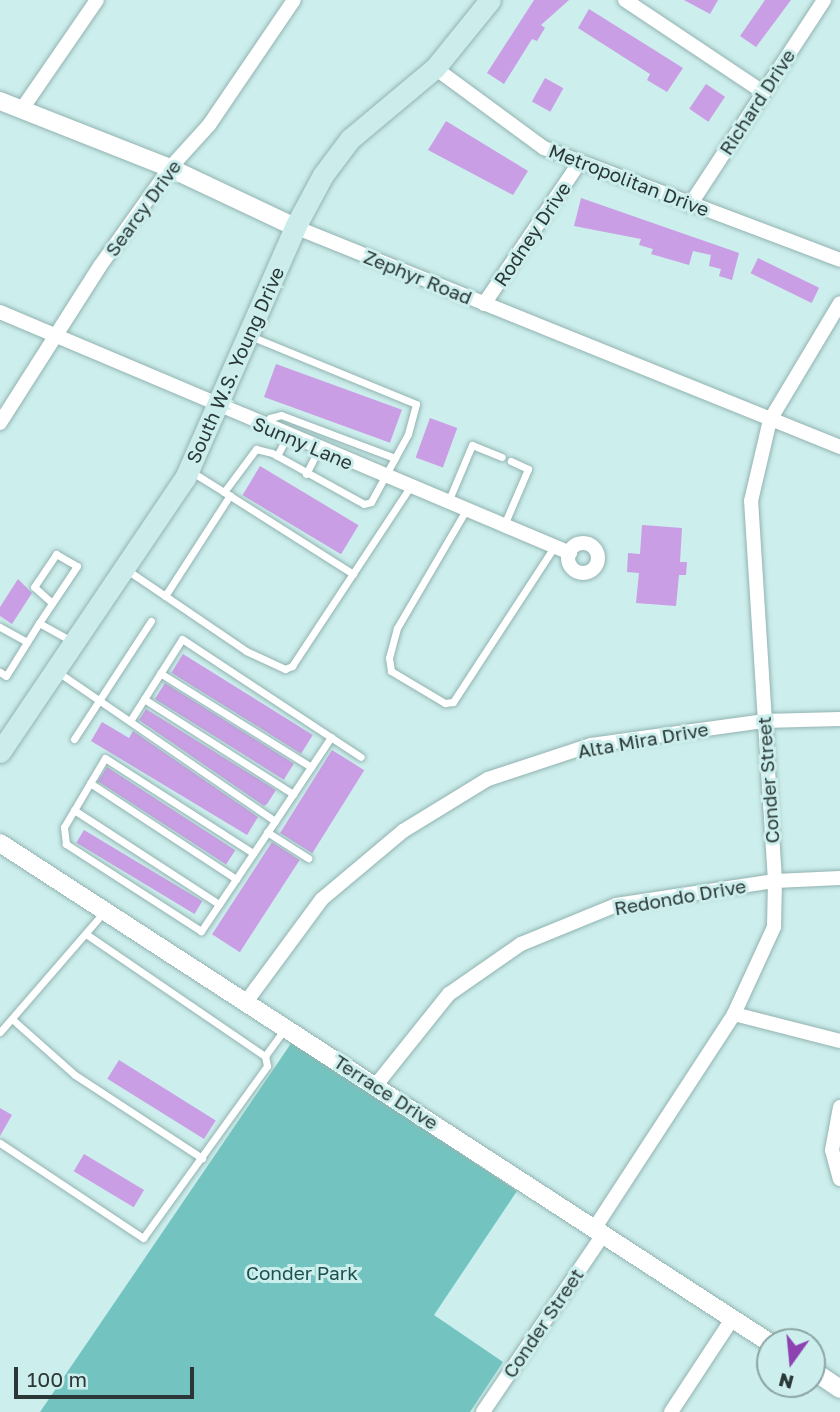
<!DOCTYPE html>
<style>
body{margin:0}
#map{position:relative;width:840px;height:1412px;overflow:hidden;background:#cceeec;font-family:"Golos Text",sans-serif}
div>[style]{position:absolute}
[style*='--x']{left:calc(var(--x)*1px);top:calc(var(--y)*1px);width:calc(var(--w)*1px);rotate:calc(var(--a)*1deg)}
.green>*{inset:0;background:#73c4c0}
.building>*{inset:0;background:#ca9ee4;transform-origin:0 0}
.roads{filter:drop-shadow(0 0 2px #92b3b1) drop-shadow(0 0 2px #92b3b1)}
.service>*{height:7px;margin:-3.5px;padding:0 3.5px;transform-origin:3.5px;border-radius:3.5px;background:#fff}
.minor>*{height:14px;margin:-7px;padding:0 7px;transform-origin:7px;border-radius:7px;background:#fff}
.minor>.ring{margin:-7px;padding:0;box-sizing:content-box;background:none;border:14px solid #fff;border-radius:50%}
.tertiary>*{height:18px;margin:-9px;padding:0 9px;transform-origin:9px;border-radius:9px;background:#fff}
.secondary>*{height:21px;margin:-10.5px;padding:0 10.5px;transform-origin:10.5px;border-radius:10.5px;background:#cceceb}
span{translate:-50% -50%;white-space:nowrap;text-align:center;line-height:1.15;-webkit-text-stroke:6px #cceeec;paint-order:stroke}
.street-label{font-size:19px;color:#2a3736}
.park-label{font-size:19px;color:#1c514f}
.north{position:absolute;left:756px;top:1328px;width:70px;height:70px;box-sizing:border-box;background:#cceeec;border:2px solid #8ba5a3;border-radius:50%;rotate:195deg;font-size:19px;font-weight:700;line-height:28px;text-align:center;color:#2a3736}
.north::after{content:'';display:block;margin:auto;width:24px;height:32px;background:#8d41b2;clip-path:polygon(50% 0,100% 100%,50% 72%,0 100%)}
.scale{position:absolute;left:14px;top:1367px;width:180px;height:32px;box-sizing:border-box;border:4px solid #2a3736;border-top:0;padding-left:9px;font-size:21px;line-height:24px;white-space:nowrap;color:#2a3736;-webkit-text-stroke:5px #cceeec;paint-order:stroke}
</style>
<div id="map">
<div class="green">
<i style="clip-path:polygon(292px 1042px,517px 1191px,434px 1315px,503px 1362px,470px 1412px,40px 1412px)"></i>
</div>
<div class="building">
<i style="clip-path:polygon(534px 0,569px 0,541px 25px,545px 28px,537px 41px,532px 39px,504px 84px,487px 73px)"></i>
<i style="clip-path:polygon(684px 0,718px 0,710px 14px)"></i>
<i style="clip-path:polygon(765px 0,791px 0,756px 47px,740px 36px)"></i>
<i style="clip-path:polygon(589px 9px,683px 68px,667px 92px,647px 80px,650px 74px,578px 28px)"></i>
<i style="left:545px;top:78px;width:21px;height:27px;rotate:29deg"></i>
<i style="left:706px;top:84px;width:23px;height:30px;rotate:34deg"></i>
<i style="clip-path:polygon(446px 121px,528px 171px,513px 195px,428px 150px)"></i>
<i style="clip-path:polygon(581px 198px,739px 253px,732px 280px,719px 276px,721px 269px,709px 266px,711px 255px,693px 251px,689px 265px,651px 254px,653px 249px,639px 245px,641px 239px,574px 226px)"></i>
<i style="left:758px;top:258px;width:68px;height:17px;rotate:26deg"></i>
<i style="left:276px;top:364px;width:134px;height:35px;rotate:20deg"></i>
<i style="left:430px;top:418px;width:29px;height:42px;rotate:20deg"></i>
<i style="left:260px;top:466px;width:115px;height:34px;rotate:31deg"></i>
<i style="clip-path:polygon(642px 525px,682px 528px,680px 562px,687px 562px,686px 575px,679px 575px,676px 606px,636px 603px,639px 573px,627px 572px,628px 553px,640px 554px)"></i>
<i style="clip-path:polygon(18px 579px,32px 593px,12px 624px,0 616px,0 607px)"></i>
<i style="left:183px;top:654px;width:153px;height:22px;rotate:32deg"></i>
<i style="left:165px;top:683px;width:152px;height:19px;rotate:32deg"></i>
<i style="clip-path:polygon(146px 709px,276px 790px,267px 804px,264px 806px,139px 720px)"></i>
<i style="clip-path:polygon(102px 722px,129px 738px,133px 731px,258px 817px,247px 835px,91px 741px)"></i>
<i style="left:332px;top:750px;width:38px;height:98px;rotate:32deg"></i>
<i style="left:107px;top:767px;width:153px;height:17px;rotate:33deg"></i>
<i style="left:84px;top:830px;width:138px;height:15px;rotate:31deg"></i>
<i style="left:272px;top:842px;width:33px;height:110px;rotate:33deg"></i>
<i style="left:119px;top:1060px;width:114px;height:22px;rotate:32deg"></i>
<i style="clip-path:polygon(0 1108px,12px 1115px,0 1136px)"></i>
<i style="left:84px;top:1154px;width:70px;height:20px;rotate:31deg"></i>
</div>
<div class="roads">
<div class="service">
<i style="--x:266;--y:426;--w:9;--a:-63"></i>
<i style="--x:270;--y:418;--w:11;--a:-15"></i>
<i style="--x:281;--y:415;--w:122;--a:20.7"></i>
<i style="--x:277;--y:456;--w:22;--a:-63"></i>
<i style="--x:192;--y:472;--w:38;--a:32"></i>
<i style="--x:224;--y:492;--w:54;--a:-53.3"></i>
<i style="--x:256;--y:449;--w:16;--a:14"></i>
<i style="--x:272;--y:453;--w:105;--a:29"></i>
<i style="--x:364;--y:504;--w:7;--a:-16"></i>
<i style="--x:371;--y:502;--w:77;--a:-61.4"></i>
<i style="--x:408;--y:434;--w:31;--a:-75"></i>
<i style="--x:416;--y:404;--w:179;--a:-157.7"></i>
<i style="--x:306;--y:474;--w:28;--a:-63"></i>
<i style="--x:224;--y:492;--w:153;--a:32.4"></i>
<i style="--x:448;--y:502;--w:62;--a:-67.2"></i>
<i style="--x:472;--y:445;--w:32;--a:22"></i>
<i style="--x:466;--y:510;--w:137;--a:120.3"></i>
<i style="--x:397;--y:628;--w:31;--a:105"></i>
<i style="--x:389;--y:658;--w:13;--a:81"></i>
<i style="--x:391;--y:671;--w:63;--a:30.7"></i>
<i style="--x:445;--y:703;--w:8;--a:-7"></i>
<i style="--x:453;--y:702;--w:185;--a:-56.9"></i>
<i style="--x:504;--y:525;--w:61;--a:-66.8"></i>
<i style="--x:528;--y:469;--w:19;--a:-155"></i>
<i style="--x:127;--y:570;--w:144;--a:34.2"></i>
<i style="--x:246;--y:651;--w:43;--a:24.8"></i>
<i style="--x:285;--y:669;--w:8;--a:-23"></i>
<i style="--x:292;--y:666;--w:214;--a:-56.6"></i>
<i style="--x:165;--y:596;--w:120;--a:-57.2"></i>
<i style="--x:52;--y:603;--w:24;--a:-138"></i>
<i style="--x:34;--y:587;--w:40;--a:-56"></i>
<i style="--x:56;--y:554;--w:24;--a:30"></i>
<i style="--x:77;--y:566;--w:69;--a:123.7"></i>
<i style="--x:39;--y:623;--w:39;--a:29"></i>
<i style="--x:0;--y:627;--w:31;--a:29"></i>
<i style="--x:0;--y:672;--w:7;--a:34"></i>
<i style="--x:6;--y:676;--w:62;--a:-58.1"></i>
<i style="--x:58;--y:672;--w:263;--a:34.5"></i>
<i style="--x:275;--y:821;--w:133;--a:123.9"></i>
<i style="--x:201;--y:931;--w:161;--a:-147.2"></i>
<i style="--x:66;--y:844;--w:17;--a:-97"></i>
<i style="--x:64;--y:827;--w:80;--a:-59.3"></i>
<i style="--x:105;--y:758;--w:176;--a:32.7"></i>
<i style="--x:160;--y:673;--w:178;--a:31.9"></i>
<i style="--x:144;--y:699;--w:177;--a:32.5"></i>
<i style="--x:130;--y:721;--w:97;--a:-57.6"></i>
<i style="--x:182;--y:639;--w:214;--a:33.4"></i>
<i style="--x:74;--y:739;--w:141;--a:-56.9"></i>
<i style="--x:90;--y:783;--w:175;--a:33.3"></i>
<i style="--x:74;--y:810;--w:173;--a:33"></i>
<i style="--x:275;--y:821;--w:101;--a:-56.3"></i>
<i style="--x:267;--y:832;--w:49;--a:32.4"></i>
<i style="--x:86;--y:934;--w:217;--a:34.3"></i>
<i style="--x:12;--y:1019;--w:84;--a:41.6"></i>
<i style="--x:75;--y:1075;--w:152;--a:33.2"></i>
<i style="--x:0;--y:1032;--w:159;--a:-49.1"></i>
<i style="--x:0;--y:1143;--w:172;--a:33.6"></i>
<i style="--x:143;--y:1238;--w:212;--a:-54.2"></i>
<i style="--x:267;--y:1066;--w:10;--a:-101"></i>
<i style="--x:265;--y:1056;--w:32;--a:-54"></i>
</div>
<div class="minor">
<i style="--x:625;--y:0;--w:166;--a:33.7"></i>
<i style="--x:435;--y:68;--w:135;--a:36.3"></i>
<i style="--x:544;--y:148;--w:316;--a:20.7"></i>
<i style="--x:22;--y:109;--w:132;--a:-55.5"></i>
<i style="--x:690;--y:205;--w:245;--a:-56.8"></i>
<i style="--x:295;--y:227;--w:588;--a:21.98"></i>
<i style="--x:484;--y:304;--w:170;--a:-56"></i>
<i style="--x:0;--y:312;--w:619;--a:22.92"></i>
<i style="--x:0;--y:423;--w:186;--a:-57.5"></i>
<i style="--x:100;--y:266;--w:120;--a:-54.5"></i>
<i style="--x:170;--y:168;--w:58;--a:-47.8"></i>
<i style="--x:209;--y:125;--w:151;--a:-55.8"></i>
<i class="ring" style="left:568px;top:543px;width:16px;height:16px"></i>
<i style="--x:246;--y:1002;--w:128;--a:-53.6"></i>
<i style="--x:322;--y:899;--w:106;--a:-40"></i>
<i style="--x:403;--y:831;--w:100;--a:-31.5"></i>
<i style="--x:488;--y:779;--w:108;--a:-18.3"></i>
<i style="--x:591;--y:745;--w:174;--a:-7.9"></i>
<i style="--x:763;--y:721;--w:77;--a:-1.5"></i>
<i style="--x:734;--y:1014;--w:109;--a:14.3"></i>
<i style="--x:376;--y:1085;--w:117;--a:-51.3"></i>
<i style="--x:449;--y:994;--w:88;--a:-34.8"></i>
<i style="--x:521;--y:944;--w:103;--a:-22.3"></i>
<i style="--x:616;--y:905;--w:161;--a:-8.6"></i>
<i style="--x:775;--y:881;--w:65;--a:-2.6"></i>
<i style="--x:840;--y:1107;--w:44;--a:100.5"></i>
<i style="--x:832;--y:1150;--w:30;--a:75"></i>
<i style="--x:594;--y:1229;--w:257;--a:-56.9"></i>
<i style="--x:734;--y:1014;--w:96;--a:-65.3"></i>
<i style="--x:774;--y:927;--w:46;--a:-88.8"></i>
<i style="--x:775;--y:881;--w:381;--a:-93.6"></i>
<i style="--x:751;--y:501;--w:83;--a:-76.8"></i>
<i style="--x:770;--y:420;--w:136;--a:-59.1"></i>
<i style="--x:483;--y:1412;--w:214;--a:-55.9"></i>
<i style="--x:671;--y:1412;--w:111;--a:-56.7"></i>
</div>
<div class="tertiary">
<i style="--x:0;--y:101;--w:183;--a:21.5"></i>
<i style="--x:170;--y:168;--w:138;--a:25.3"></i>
<i style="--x:0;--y:843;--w:918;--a:33"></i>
<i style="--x:812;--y:1370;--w:34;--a:34"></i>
</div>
<div class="secondary">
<i style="--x:0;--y:752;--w:331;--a:-56"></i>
<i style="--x:185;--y:478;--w:274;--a:-66.3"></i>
<i style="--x:295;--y:227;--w:59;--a:-61.7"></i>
<i style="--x:323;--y:175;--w:45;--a:-53.1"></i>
<i style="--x:350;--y:139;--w:111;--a:-39.9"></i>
<i style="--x:435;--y:68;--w:87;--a:-51"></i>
</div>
</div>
<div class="street-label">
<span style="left:757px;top:102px;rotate:-57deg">Richard Drive</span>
<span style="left:629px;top:180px;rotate:21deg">Metropolitan Drive</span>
<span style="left:143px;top:208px;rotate:-54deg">Searcy Drive</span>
<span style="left:532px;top:234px;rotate:-56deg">Rodney Drive</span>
<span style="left:418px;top:277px;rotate:22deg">Zephyr Road</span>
<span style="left:235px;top:365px;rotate:-66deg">South W.S. Young Drive</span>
<span style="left:303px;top:443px;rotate:23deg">Sunny Lane</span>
<span style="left:643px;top:740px;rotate:-10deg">Alta Mira Drive</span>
<span style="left:768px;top:780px;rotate:-94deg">Conder Street</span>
<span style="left:680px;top:897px;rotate:-10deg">Redondo Drive</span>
<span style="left:386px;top:1092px;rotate:33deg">Terrace Drive</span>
<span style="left:543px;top:1323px;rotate:-56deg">Conder Street</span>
</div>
<div class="park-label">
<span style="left:302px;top:1273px">Conder Park</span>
</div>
<div class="north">N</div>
<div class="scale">100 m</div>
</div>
